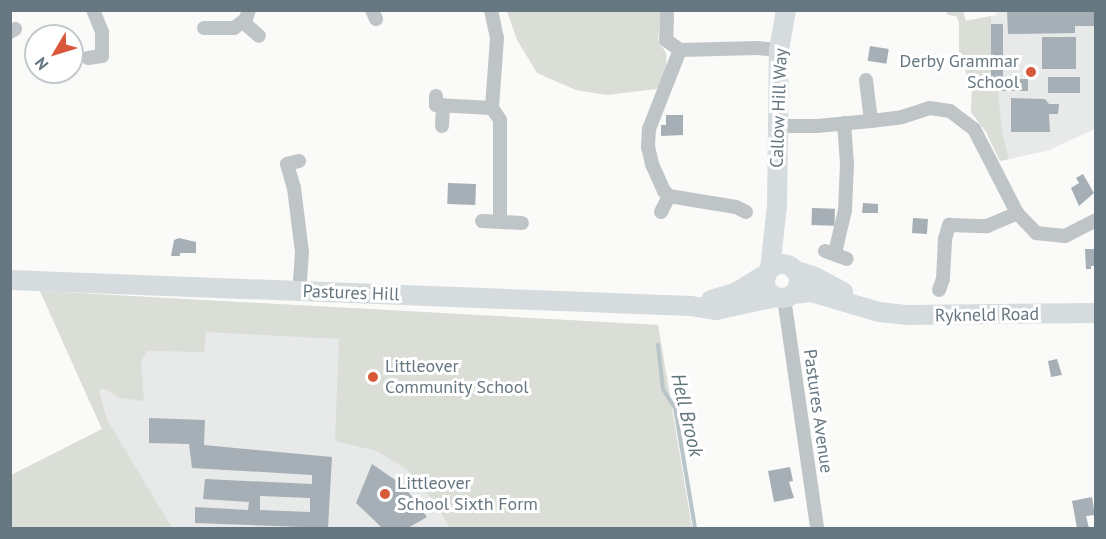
<!DOCTYPE html>
<style>
body{margin:0}
#map{position:relative;width:1106px;height:539px;overflow:hidden;background:#fafaf8;font-family:"PT Sans",sans-serif}
div>[style]{position:absolute}
[style*='--x']{left:calc(var(--x)*1px);top:calc(var(--y)*1px);width:calc(var(--w)*1px);rotate:calc(var(--a)*1deg)}
.built>*{inset:0;background:#e8e9e9}
.green>*{inset:0;background:#daded7}
.stream>*{height:4px;margin:-2px;padding:0 2px;transform-origin:2px;border-radius:2px;background:#b8c4c8}
.building>*{inset:0;background:#a6afb5;transform-origin:0 0}
.street>*{height:14px;margin:-7px;padding:0 7px;transform-origin:7px;border-radius:7px;background:#bfc4c7}
.secondary>*{height:20px;margin:-10px;padding:0 10px;transform-origin:10px;border-radius:10px;background:#d6dcde}
.secondary>.ring{margin:-10px;padding:0;box-sizing:content-box;background:none;border:20px solid #d6dcde;border-radius:50%}
.dots>*{width:16px;height:16px;translate:-50% -50%;box-sizing:border-box;border:3px solid #fff;border-radius:50%}
span{translate:-50% -50%;white-space:nowrap;text-align:center;line-height:1.15;-webkit-text-stroke:6px #fff;paint-order:stroke}
.poi-label{font-size:18px;color:#667781}
.right{translate:-100% -50%;text-align:right}
.left{translate:0 -50%;text-align:left}
.street-label{font-size:18px;color:#667781}
.water-label{font-size:20px;color:#61757a;font-style:italic}
.frame{position:absolute;inset:0;border:12px solid #667781;pointer-events:none}
.north{position:absolute;left:24px;top:24px;width:60px;height:60px;box-sizing:border-box;background:#fff;border:2px solid #c2c9cd;border-radius:50%;rotate:232deg;font-size:16px;font-weight:700;line-height:24px;text-align:center;color:#667781}
.north::after{content:'';display:block;margin:auto;width:21px;height:27px;background:#d8583a;clip-path:polygon(50% 0,100% 100%,50% 72%,0 100%)}
</style>
<div id="map">
<div class="built">
<i style="clip-path:polygon(996px 11px,1095px 11px,1095px 129px,1047px 151px,1000px 161px,986px 132px,971px 112px,972px 89px,959px 54px,959px 22px,997px 15px)"></i>
<i style="clip-path:polygon(40px 291px,658px 325px,692px 528px,157px 528px,102px 429px)"></i>
</div>
<div class="green">
<i style="clip-path:polygon(507px 11px,661px 11px,658px 40px,666px 53px,667px 72px,657px 89px,606px 95px,576px 90px,537px 73px,517px 40px)"></i>
<i style="clip-path:polygon(946px 11px,963px 11px,966px 21px,991px 16px,991px 91px,998px 91px,1002px 132px,1009px 159px,1000px 161px,986px 132px,971px 112px,972px 89px,959px 54px,959px 22px,956px 16px,948px 15px)"></i>
<i style="clip-path:polygon(40px 291px,658px 325px,692px 528px,450px 528px,436px 504px,408px 470px,377px 451px,335px 441px,339px 339px,206px 332px,204px 352px,147px 351px,141px 362px,144px 401px,120px 398px,105px 389px,99px 389px,106px 418px,172px 528px,11px 528px,11px 475px,102px 429px)"></i>
</div>
<div class="stream">
<i style="--x:658;--y:345;--w:44;--a:83.5"></i>
<i style="--x:663;--y:389;--w:22;--a:58"></i>
<i style="--x:675;--y:408;--w:122;--a:80.5"></i>
</div>
<div class="building">
<i style="clip-path:polygon(1007px 10px,1096px 10px,1096px 26px,1075px 26px,1075px 33px,1008px 34px)"></i>
<i style="clip-path:polygon(991px 24px,1003px 24px,1003px 79px,1028px 79px,1028px 91px,991px 91px)"></i>
<i style="left:1076px;top:37px;width:32px;height:34px;rotate:90deg"></i>
<i style="left:870px;top:46px;width:19px;height:15px;rotate:9deg"></i>
<i style="left:1080px;top:77px;width:16px;height:32px;rotate:90deg"></i>
<i style="clip-path:polygon(1011px 98px,1045px 99px,1049px 104px,1059px 104px,1058px 114px,1049px 114px,1050px 132px,1011px 132px)"></i>
<i style="clip-path:polygon(666px 115px,683px 115px,683px 135px,661px 136px,661px 125px,666px 125px)"></i>
<i style="clip-path:polygon(1083px 174px,1094px 193px,1079px 206px,1071px 188px,1079px 183px,1076px 178px)"></i>
<i style="left:448px;top:183px;width:28px;height:21px;rotate:2deg"></i>
<i style="clip-path:polygon(863px 203px,878px 204px,878px 213px,862px 213px)"></i>
<i style="left:812px;top:208px;width:23px;height:17px;rotate:2deg"></i>
<i style="left:913px;top:218px;width:15px;height:15px;rotate:4deg"></i>
<i style="clip-path:polygon(179px 238px,196px 242px,196px 253px,180px 253px,180px 256px,171px 256px,174px 240px)"></i>
<i style="clip-path:polygon(1085px 249px,1096px 249px,1096px 266px,1091px 266px,1091px 269px,1086px 269px)"></i>
<i style="clip-path:polygon(1057px 359px,1062px 375px,1051px 377px,1048px 361px)"></i>
<i style="clip-path:polygon(evenodd,149px 418px,205px 420px,204px 445px,332px 457px,328px 528px,195px 523px,195px 507px,248px 510px,249px 502px,203px 499px,205px 479px,312px 484px,312px 475px,192px 468px,189px 444px,149px 443px,149px 418px,260px 496px,310px 498px,310px 512px,260px 510px,260px 496px)"></i>
<i style="clip-path:polygon(372px 464px,404px 486px,427px 517px,408px 528px,382px 528px,375px 521px,356px 503px)"></i>
<i style="clip-path:polygon(790px 467px,793px 481px,789px 482px,794px 498px,774px 502px,768px 471px)"></i>
<i style="clip-path:polygon(1092px 497px,1095px 515px,1086px 516px,1089px 528px,1077px 528px,1072px 501px)"></i>
</div>
<div class="street">
<i style="--x:372;--y:10;--w:10;--a:66"></i>
<i style="--x:491;--y:10;--w:29;--a:78"></i>
<i style="--x:497;--y:38;--w:70;--a:94.1"></i>
<i style="--x:492;--y:108;--w:14;--a:56"></i>
<i style="--x:500;--y:120;--w:101;--a:90"></i>
<i style="--x:667;--y:15;--w:25;--a:92"></i>
<i style="--x:666;--y:40;--w:17;--a:36"></i>
<i style="--x:243;--y:22;--w:21;--a:41"></i>
<i style="--x:204;--y:28;--w:30;--a:0"></i>
<i style="--x:234;--y:28;--w:15;--a:-37"></i>
<i style="--x:246;--y:19;--w:9;--a:-72"></i>
<i style="--x:10;--y:32;--w:6;--a:-31"></i>
<i style="--x:88;--y:58;--w:14;--a:-8"></i>
<i style="--x:102;--y:56;--w:24;--a:-90"></i>
<i style="--x:102;--y:32;--w:24;--a:-112"></i>
<i style="--x:866;--y:80;--w:41;--a:83"></i>
<i style="--x:436;--y:96;--w:9;--a:90"></i>
<i style="--x:436;--y:105;--w:56;--a:3.1"></i>
<i style="--x:442;--y:126;--w:21;--a:-87"></i>
<i style="--x:778;--y:126;--w:39;--a:0"></i>
<i style="--x:817;--y:126;--w:54;--a:-5.3"></i>
<i style="--x:871;--y:121;--w:31;--a:-7"></i>
<i style="--x:902;--y:117;--w:28;--a:-18"></i>
<i style="--x:929;--y:108;--w:21;--a:8"></i>
<i style="--x:950;--y:111;--w:30;--a:37"></i>
<i style="--x:974;--y:129;--w:94;--a:62.9"></i>
<i style="--x:1017;--y:213;--w:28;--a:46"></i>
<i style="--x:1036;--y:233;--w:29;--a:6"></i>
<i style="--x:1065;--y:236;--w:35;--a:-27"></i>
<i style="--x:299;--y:161;--w:12;--a:166"></i>
<i style="--x:287;--y:164;--w:25;--a:74"></i>
<i style="--x:294;--y:188;--w:64;--a:82.9"></i>
<i style="--x:302;--y:252;--w:39;--a:94"></i>
<i style="--x:661;--y:212;--w:18;--a:-63"></i>
<i style="--x:746;--y:212;--w:11;--a:-153"></i>
<i style="--x:736;--y:207;--w:68;--a:-170.7"></i>
<i style="--x:669;--y:196;--w:7;--a:-135"></i>
<i style="--x:664;--y:191;--w:30;--a:-114"></i>
<i style="--x:652;--y:164;--w:17;--a:-103"></i>
<i style="--x:648;--y:147;--w:18;--a:-87"></i>
<i style="--x:649;--y:129;--w:85;--a:-68.6"></i>
<i style="--x:680;--y:50;--w:77;--a:-1.5"></i>
<i style="--x:757;--y:48;--w:22;--a:5"></i>
<i style="--x:482;--y:221;--w:40;--a:2.9"></i>
<i style="--x:825;--y:251;--w:23;--a:20"></i>
<i style="--x:835;--y:253;--w:44;--a:-76.9"></i>
<i style="--x:845;--y:210;--w:46;--a:-87.5"></i>
<i style="--x:847;--y:164;--w:41;--a:-94.2"></i>
<i style="--x:939;--y:290;--w:12;--a:-70"></i>
<i style="--x:943;--y:279;--w:40;--a:-87.1"></i>
<i style="--x:945;--y:239;--w:15;--a:-74"></i>
<i style="--x:949;--y:225;--w:38;--a:2"></i>
<i style="--x:987;--y:226;--w:33;--a:-23"></i>
<i style="--x:784;--y:298;--w:232;--a:81.8"></i>
</div>
<div class="secondary">
<i class="ring" style="left:765px;top:264px;width:14px;height:14px"></i>
<i style="--x:770;--y:269;--w:63;--a:-83.7"></i>
<i style="--x:777;--y:206;--w:156;--a:-89.3"></i>
<i style="--x:779;--y:50;--w:41;--a:-80.1"></i>
<i style="--x:794;--y:270;--w:22;--a:18"></i>
<i style="--x:815;--y:277;--w:32;--a:28"></i>
<i style="--x:10;--y:280;--w:681;--a:2.19"></i>
<i style="--x:691;--y:306;--w:25;--a:9"></i>
<i style="--x:716;--y:310;--w:61;--a:-12.2"></i>
<i style="--x:793;--y:294;--w:18;--a:-6"></i>
<i style="--x:811;--y:292;--w:71;--a:16.4"></i>
<i style="--x:879;--y:312;--w:27;--a:6"></i>
<i style="--x:906;--y:315;--w:190;--a:-0.6"></i>
<i style="--x:711;--y:300;--w:27;--a:-17"></i>
<i style="--x:737;--y:292;--w:36;--a:-32"></i>
</div>
<div class="dots">
<i style="left:1031px;top:72px;background:#d8583a"></i>
<i style="left:373px;top:377px;background:#d8583a"></i>
<i style="left:385px;top:494px;background:#d8583a"></i>
</div>
<div class="poi-label">
<span class="right" style="left:1019px;top:72px">Derby Grammar<br>School</span>
<span class="left" style="left:385px;top:377px">Littleover<br>Community School</span>
<span class="left" style="left:397px;top:494px">Littleover<br>School Sixth Form</span>
</div>
<div class="street-label">
<span style="left:779px;top:108px;rotate:-88deg">Callow Hill Way</span>
<span style="left:351px;top:293px;rotate:2deg">Pastures Hill</span>
<span style="left:987px;top:315px;rotate:-1deg">Rykneld Road</span>
<span style="left:818px;top:411px;rotate:82deg">Pastures Avenue</span>
</div>
<div class="water-label">
<span style="left:687px;top:415px;rotate:77deg">Hell Brook</span>
</div>
<div class="frame"></div>
<div class="north">N</div>
</div>
